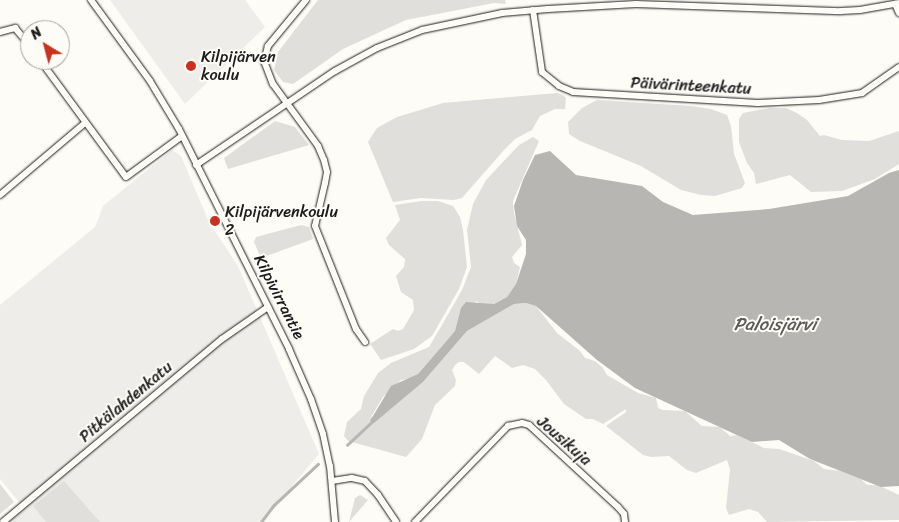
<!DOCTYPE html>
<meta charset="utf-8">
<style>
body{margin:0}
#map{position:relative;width:899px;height:522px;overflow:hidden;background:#fdfcf7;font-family:Sriracha,sans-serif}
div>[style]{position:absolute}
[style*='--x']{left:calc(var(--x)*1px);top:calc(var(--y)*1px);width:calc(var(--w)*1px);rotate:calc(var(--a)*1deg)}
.built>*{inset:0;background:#eeede9}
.green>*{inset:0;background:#e0dfdb}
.water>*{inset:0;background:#b7b6b2}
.stream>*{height:2.5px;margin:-1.25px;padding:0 1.25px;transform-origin:1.25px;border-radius:1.25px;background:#b7b6b2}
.roads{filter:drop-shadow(0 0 1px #1c1c1c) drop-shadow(0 0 1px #1c1c1c)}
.minor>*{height:6px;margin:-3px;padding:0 3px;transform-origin:3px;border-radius:3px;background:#fdfcf7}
.dots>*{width:14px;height:14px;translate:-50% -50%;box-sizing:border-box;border:2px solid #fdfcf7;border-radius:50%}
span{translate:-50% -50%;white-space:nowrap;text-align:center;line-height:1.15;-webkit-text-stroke:4px #fdfcf7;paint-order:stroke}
.poi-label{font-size:16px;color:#1c1c1c}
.left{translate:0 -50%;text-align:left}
.street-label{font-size:16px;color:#1c1c1c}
.water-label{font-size:18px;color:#5a5a58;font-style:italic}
.north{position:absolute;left:20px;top:20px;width:50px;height:50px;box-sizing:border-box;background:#fdfcf7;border:1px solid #a3a29f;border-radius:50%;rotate:323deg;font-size:14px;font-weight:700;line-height:20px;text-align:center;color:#1c1c1c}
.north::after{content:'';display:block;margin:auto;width:18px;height:22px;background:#c8321e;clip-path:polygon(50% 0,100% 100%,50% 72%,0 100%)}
</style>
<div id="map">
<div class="built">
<i style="clip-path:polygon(110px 0,245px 0,265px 27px,185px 104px)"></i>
<i style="clip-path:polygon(172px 150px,181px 156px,209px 222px,238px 266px,319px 454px,262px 522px,7px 522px,23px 507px,0 479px,0 305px,95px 227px,103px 206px)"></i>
</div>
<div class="green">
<i style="clip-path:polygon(318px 0,505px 0,506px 4px,494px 3px,406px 20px,343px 49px,293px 84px,283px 82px,274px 70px,278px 52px)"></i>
<i style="clip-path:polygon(557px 93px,563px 95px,566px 98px,565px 109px,555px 109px,540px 116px,532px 130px,515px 139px,504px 150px,462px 198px,454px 200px,421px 198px,393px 202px,368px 142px,377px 128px,397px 117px,443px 103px)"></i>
<i style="clip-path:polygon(597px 100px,691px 106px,711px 109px,727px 115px,731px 126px,734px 154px,745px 183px,742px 188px,715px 196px,701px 195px,681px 190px,641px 166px,580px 141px,569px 134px,568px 122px,582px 108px)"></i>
<i style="clip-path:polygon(770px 108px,786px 108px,797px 113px,807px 120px,820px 136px,824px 135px,842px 140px,869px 141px,899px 131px,899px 164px,875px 179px,842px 191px,811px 192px,790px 175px,756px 184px,754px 173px,747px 163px,739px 142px,739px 119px,743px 113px)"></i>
<i style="clip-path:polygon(275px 121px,295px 127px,309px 145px,228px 169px,224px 158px)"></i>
<i style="clip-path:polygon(533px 137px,539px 141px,513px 201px,514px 213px,522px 245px,512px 257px,514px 263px,520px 267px,516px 284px,507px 297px,494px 304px,483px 305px,476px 301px,458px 321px,455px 331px,418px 374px,412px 378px,401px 380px,383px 397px,371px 417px,387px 412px,423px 382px,467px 331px,514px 304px,526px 303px,536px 306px,557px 333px,580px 351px,585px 358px,595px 361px,603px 368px,607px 375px,638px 393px,656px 398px,658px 408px,663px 410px,685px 411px,702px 426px,720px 427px,730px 436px,737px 435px,764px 448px,779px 449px,814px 461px,824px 469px,840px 471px,861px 479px,867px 485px,878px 485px,899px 495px,899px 520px,767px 522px,758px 512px,749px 509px,729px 515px,726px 508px,730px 470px,727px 460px,696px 473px,687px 470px,669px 456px,651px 457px,643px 455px,606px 426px,626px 412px,626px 409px,603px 424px,593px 419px,586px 419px,564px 404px,546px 380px,535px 369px,523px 365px,512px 368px,495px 356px,479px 374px,464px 362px,459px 362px,455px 365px,452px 370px,456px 380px,455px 386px,435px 405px,422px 439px,406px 457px,348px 441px,344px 436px,347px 422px,361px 409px,364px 396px,378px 373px,391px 363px,429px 347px,442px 325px,462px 290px,471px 267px,467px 230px,473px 204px,486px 180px,519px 145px)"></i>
<i style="clip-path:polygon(421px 201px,438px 201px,453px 206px,460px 217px,463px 230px,467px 267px,459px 289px,432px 336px,414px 349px,381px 360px,370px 344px,393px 329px,398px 331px,403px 329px,414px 310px,413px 300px,401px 292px,396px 276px,404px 267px,405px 259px,389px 245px,386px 238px,400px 220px,395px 205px)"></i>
<i style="clip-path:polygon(301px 225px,309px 227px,313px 239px,261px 258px,254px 242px,256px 237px)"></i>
<i style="clip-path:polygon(64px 481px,100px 522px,46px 522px,33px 506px)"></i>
<i style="clip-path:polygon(0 484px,14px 502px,0 514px)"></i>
<i style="clip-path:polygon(360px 495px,368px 500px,349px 522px,355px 498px)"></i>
</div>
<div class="water">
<i style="clip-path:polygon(550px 151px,576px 175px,642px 186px,663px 202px,693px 215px,769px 209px,848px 196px,889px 173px,899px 170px,899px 486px,881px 487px,810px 459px,779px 440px,752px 442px,635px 388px,597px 360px,536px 306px,526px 303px,514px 304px,467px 331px,423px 382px,374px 423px,370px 421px,391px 386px,418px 374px,455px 331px,461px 308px,466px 302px,494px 304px,507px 297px,516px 284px,526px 254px,526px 240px,517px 226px,514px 206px,523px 180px,535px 155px)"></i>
</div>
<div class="stream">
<i style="--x:347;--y:445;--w:34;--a:-43"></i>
<i style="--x:261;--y:522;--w:21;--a:-53"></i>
<i style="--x:274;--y:505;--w:60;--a:-43"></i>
</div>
<div class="roads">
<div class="minor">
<i style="--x:91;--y:0;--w:100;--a:53.9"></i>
<i style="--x:150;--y:81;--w:56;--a:58.9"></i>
<i style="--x:179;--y:129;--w:246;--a:63.4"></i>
<i style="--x:289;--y:349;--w:55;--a:66.3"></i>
<i style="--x:311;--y:399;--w:37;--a:71"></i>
<i style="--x:323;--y:434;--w:33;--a:78"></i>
<i style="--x:330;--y:466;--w:56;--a:84.9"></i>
<i style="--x:306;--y:0;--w:60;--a:129.6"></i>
<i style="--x:268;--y:46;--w:16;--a:105"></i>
<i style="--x:264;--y:61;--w:25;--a:69"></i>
<i style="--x:273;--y:84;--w:77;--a:54"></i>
<i style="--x:318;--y:146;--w:15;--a:67"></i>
<i style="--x:324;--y:160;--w:12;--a:76"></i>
<i style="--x:327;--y:172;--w:11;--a:100"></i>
<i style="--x:325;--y:183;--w:44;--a:103.1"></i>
<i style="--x:315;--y:226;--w:111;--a:68.3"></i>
<i style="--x:356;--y:329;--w:16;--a:55"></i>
<i style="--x:895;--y:4;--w:10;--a:66"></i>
<i style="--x:533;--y:10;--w:63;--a:81.7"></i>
<i style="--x:542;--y:72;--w:22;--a:39"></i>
<i style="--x:559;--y:86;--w:15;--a:23"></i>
<i style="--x:573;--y:92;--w:185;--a:3.4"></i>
<i style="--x:758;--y:103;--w:61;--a:-2.8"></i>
<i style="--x:819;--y:100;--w:44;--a:-9.2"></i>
<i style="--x:862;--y:93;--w:45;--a:-35.1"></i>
<i style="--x:0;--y:32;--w:16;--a:-15"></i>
<i style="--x:15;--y:28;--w:23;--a:50"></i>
<i style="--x:40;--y:60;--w:145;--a:53.7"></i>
<i style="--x:126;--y:177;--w:69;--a:-36.2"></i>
<i style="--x:196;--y:165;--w:168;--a:-34.1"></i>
<i style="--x:335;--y:71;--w:48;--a:-28.7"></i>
<i style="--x:377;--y:48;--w:48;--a:-21.8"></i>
<i style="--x:422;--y:30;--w:82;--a:-12"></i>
<i style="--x:502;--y:13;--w:46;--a:-5"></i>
<i style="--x:548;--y:9;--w:88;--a:-3.3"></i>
<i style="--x:636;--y:4;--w:205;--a:2"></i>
<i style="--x:841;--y:11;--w:19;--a:-3"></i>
<i style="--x:860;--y:10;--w:40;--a:-10"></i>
<i style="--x:0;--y:195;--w:111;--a:-40.3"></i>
<i style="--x:332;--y:481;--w:20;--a:-9"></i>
<i style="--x:352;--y:478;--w:13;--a:13"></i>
<i style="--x:365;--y:481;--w:19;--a:47"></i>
<i style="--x:378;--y:495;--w:32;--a:56"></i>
<i style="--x:3;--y:522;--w:285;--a:-39.9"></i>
<i style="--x:222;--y:339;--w:56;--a:-34.8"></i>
<i style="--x:415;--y:522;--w:134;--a:-45.9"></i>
<i style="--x:508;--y:426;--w:14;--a:-12"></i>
<i style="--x:522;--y:423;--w:7;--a:16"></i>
<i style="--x:529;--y:425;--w:121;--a:42.7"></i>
<i style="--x:618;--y:507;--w:9;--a:49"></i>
<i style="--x:624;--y:514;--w:8;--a:83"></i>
</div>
</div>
<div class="dots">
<i style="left:191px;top:66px;background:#c8321e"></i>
<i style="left:215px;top:221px;background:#c8321e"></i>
</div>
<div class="poi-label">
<span class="left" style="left:201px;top:66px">Kilpijärven<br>koulu</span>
<span class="left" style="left:225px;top:221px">Kilpijärvenkoulu<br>2</span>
</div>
<div class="street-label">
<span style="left:691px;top:86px;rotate:3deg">Päivärinteenkatu</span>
<span style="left:279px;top:297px;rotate:63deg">Kilpivirrantie</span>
<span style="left:126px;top:402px;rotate:-40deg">Pitkälahdenkatu</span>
<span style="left:564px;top:441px;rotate:41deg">Jousikuja</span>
</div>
<div class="water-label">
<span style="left:775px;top:324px">Paloisjärvi</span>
</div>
<div class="north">N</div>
</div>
